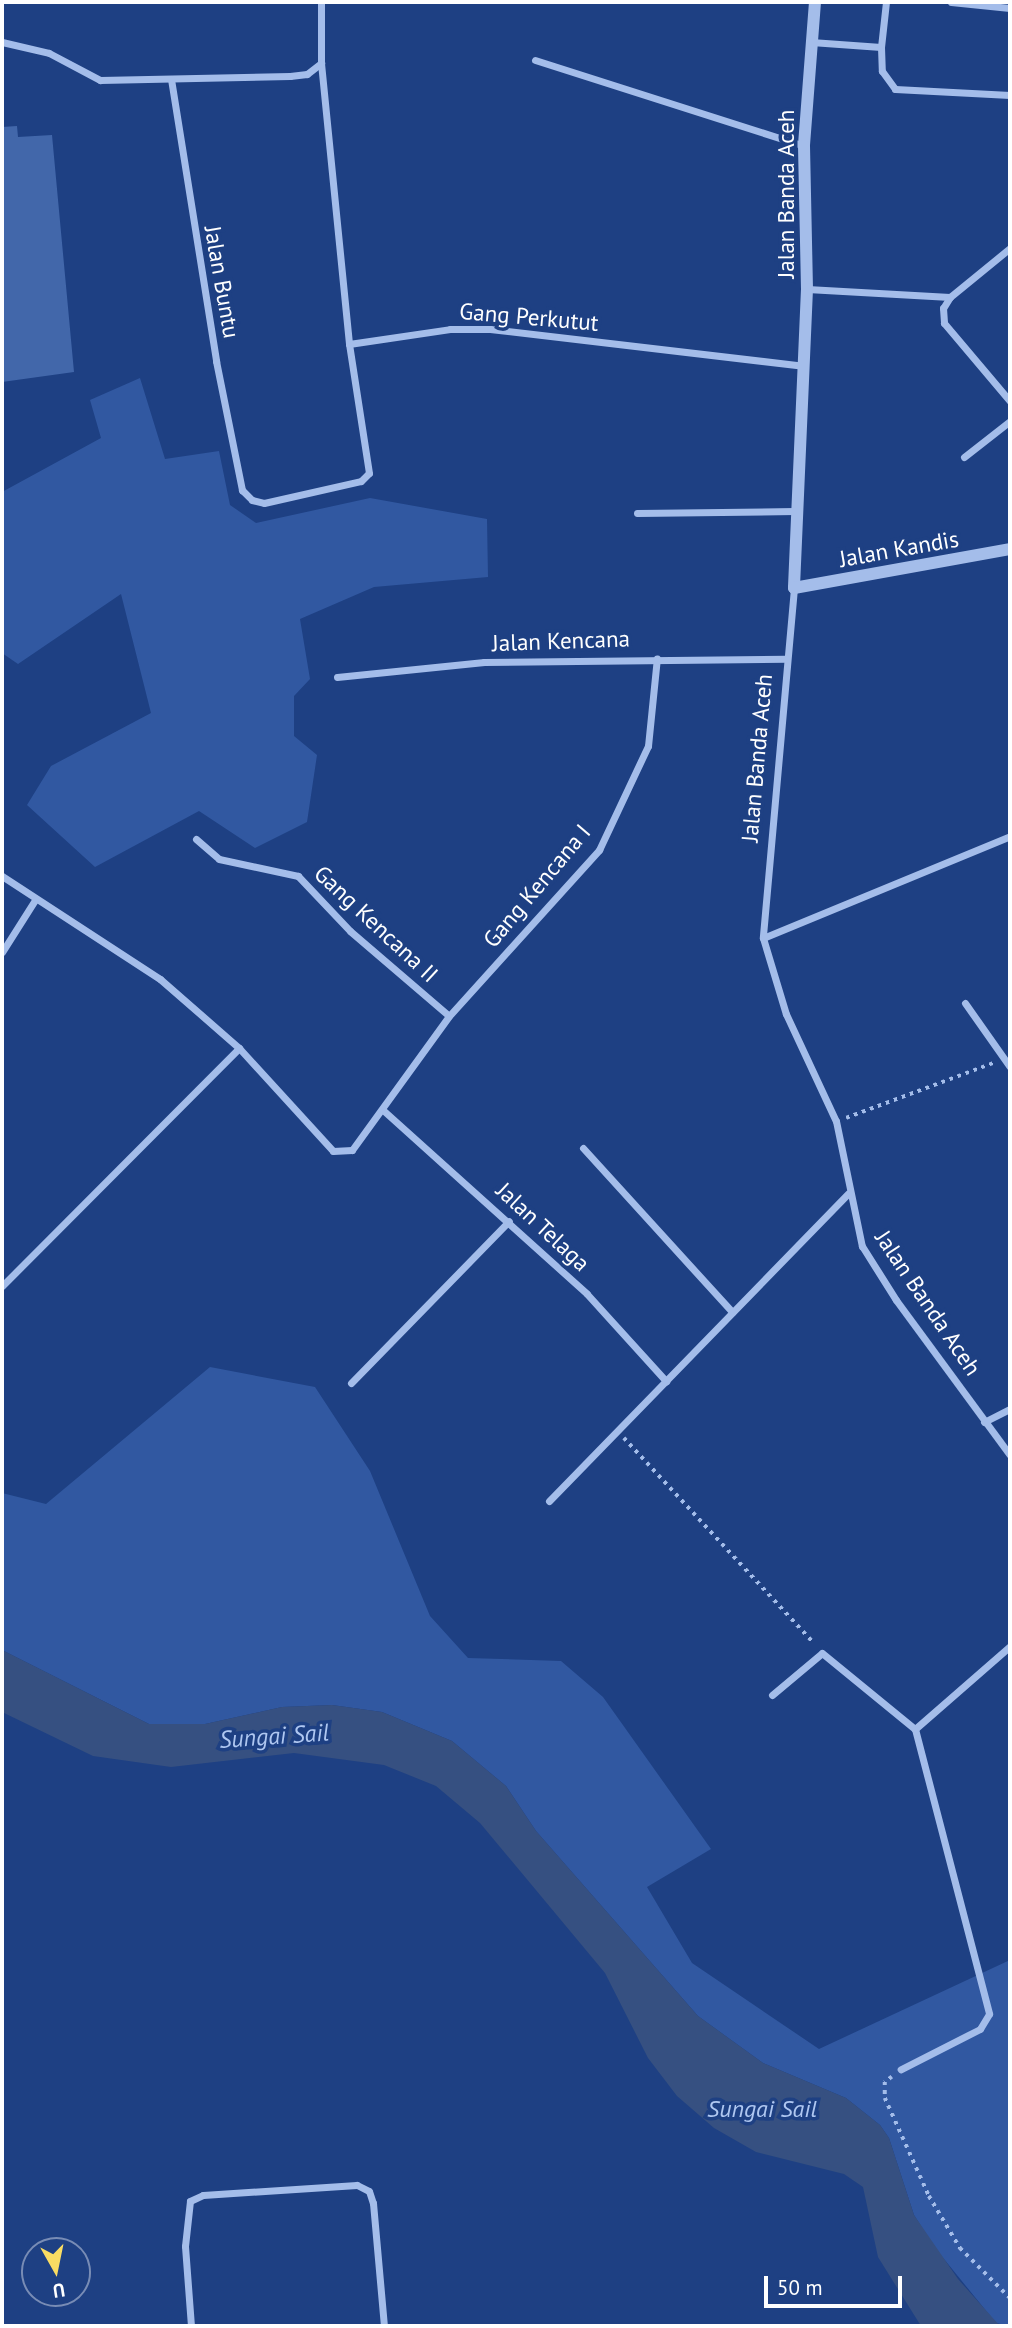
<!DOCTYPE html>
<style>
body{margin:0}
#map{position:relative;width:1012px;height:2328px;overflow:hidden;background:#1e4083;font-family:"PT Sans",sans-serif}
div>[style]{position:absolute}
[style*='--x']{left:calc(var(--x)*1px);top:calc(var(--y)*1px);width:calc(var(--w)*1px);rotate:calc(var(--a)*1deg)}
.green>*{inset:0;background:#3158a1}
.water>*{inset:0;background:#365081}
.building>*{inset:0;background:#4267aa}
.path>*{height:3.5px;margin-top:-1.75px;transform-origin:0;background:repeating-linear-gradient(90deg,#a4bdea 0 3.5px,transparent 0 8.5px)}
.minor>*{height:7px;margin:-3.5px;padding:0 3.5px;transform-origin:3.5px;border-radius:3.5px;background:#a4bdea}
.tertiary>*{height:12px;margin:-6px;padding:0 6px;transform-origin:6px;border-radius:6px;background:#a4bdea}
span{translate:-50% -50%;white-space:nowrap;text-align:center;line-height:1.15;-webkit-text-stroke:7px #1e4083;paint-order:stroke}
.street-label{font-size:23px;color:#fff}
.water-label{font-size:24px;color:#afc7f1;font-style:italic}
.frame{position:absolute;inset:0;border:4px solid #fff;pointer-events:none}
.north{position:absolute;left:21px;top:2237px;width:70px;height:70px;box-sizing:border-box;background:#1e4083;border:2px solid #788cb5;border-radius:50%;rotate:171deg;font-size:19px;font-weight:700;line-height:28px;text-align:center;color:#fff}
.north::after{content:'';display:block;margin:auto;width:24px;height:32px;background:#f9dc63;clip-path:polygon(50% 0,100% 100%,50% 72%,0 100%)}
.scale{position:absolute;left:764px;top:2276px;width:138px;height:32px;box-sizing:border-box;border:4px solid #fff;border-top:0;padding-left:9px;font-size:21px;line-height:24px;white-space:nowrap;color:#fff;-webkit-text-stroke:5px #1e4083;paint-order:stroke}
</style>
<div id="map">
<div class="green">
<i style="clip-path:polygon(140px 378px,165px 459px,219px 451px,230px 505px,256px 523px,370px 498px,487px 519px,488px 577px,374px 587px,300px 619px,310px 679px,294px 696px,294px 736px,317px 755px,307px 822px,255px 848px,199px 811px,95px 867px,27px 805px,51px 766px,151px 713px,121px 594px,18px 664px,2px 653px,2px 492px,101px 438px,90px 400px)"></i>
<i style="clip-path:polygon(210px 1367px,315px 1387px,370px 1471px,430px 1616px,468px 1658px,561px 1661px,603px 1697px,711px 1849px,647px 1887px,692px 1963px,819px 2049px,1010px 1960px,1010px 2326px,996px 2323px,935px 2248px,914px 2215px,889px 2138px,880px 2125px,846px 2098px,763px 2063px,698px 2016px,536px 1831px,506px 1786px,452px 1741px,382px 1712px,332px 1705px,282px 1707px,205px 1724px,149px 1724px,2px 1650px,2px 1493px,46px 1504px)"></i>
</div>
<div class="water">
<i style="clip-path:polygon(2px 1650px,149px 1724px,205px 1724px,282px 1707px,332px 1705px,382px 1712px,452px 1741px,506px 1786px,536px 1831px,698px 2016px,763px 2063px,846px 2098px,880px 2125px,889px 2138px,914px 2215px,958px 2279px,1000px 2326px,921px 2326px,878px 2257px,863px 2187px,844px 2174px,756px 2152px,714px 2128px,677px 2096px,648px 2058px,605px 1973px,480px 1823px,436px 1786px,384px 1765px,294px 1753px,171px 1767px,93px 1756px,2px 1712px)"></i>
</div>
<div class="building">
<i style="clip-path:polygon(17px 126px,18px 137px,52px 135px,74px 372px,2px 382px,2px 127px)"></i>
</div>
<div class="path">
<i style="--x:846;--y:1118;--w:157;--a:-20.5"></i>
<i style="--x:624;--y:1438;--w:280;--a:47.2"></i>
<i style="--x:892;--y:2077;--w:9;--a:144"></i>
<i style="--x:885;--y:2082;--w:16;--a:90"></i>
<i style="--x:885;--y:2098;--w:107;--a:65.8"></i>
<i style="--x:929;--y:2196;--w:61;--a:59.2"></i>
<i style="--x:960;--y:2248;--w:71;--a:45"></i>
</div>
<div class="minor">
<i style="--x:321;--y:2;--w:61;--a:90"></i>
<i style="--x:321;--y:63;--w:282;--a:84.3"></i>
<i style="--x:951;--y:2;--w:59;--a:5.8"></i>
<i style="--x:2;--y:42;--w:48;--a:13.2"></i>
<i style="--x:49;--y:53;--w:58;--a:27.9"></i>
<i style="--x:100;--y:80;--w:190;--a:-1.2"></i>
<i style="--x:290;--y:76;--w:17;--a:-7"></i>
<i style="--x:307;--y:74;--w:18;--a:-38"></i>
<i style="--x:811;--y:42;--w:70;--a:4.1"></i>
<i style="--x:881;--y:47;--w:24;--a:88"></i>
<i style="--x:882;--y:71;--w:22;--a:54"></i>
<i style="--x:895;--y:89;--w:115;--a:3"></i>
<i style="--x:881;--y:47;--w:45;--a:-83.7"></i>
<i style="--x:535;--y:60;--w:282;--a:17.7"></i>
<i style="--x:171;--y:79;--w:286;--a:80.9"></i>
<i style="--x:216;--y:361;--w:132;--a:78.6"></i>
<i style="--x:242;--y:490;--w:14;--a:45"></i>
<i style="--x:252;--y:500;--w:12;--a:14"></i>
<i style="--x:264;--y:503;--w:99;--a:-12.8"></i>
<i style="--x:361;--y:481;--w:11;--a:-45"></i>
<i style="--x:369;--y:473;--w:131;--a:-98.8"></i>
<i style="--x:349;--y:344;--w:102;--a:-8.4"></i>
<i style="--x:450;--y:329;--w:40;--a:0"></i>
<i style="--x:490;--y:329;--w:317;--a:6.7"></i>
<i style="--x:1010;--y:248;--w:77;--a:140.8"></i>
<i style="--x:950;--y:297;--w:13;--a:122"></i>
<i style="--x:943;--y:308;--w:15;--a:86"></i>
<i style="--x:944;--y:323;--w:102;--a:49.8"></i>
<i style="--x:807;--y:289;--w:143;--a:3.2"></i>
<i style="--x:964;--y:457;--w:58;--a:-38"></i>
<i style="--x:637;--y:513;--w:158;--a:-0.7"></i>
<i style="--x:794;--y:588;--w:351;--a:95.1"></i>
<i style="--x:763;--y:938;--w:79;--a:73.2"></i>
<i style="--x:786;--y:1014;--w:118;--a:65"></i>
<i style="--x:836;--y:1121;--w:128;--a:78.3"></i>
<i style="--x:862;--y:1246;--w:64;--a:57.8"></i>
<i style="--x:896;--y:1300;--w:192;--a:53.7"></i>
<i style="--x:337;--y:677;--w:148;--a:-5.8"></i>
<i style="--x:484;--y:662;--w:302;--a:-0.6"></i>
<i style="--x:196;--y:839;--w:30;--a:41"></i>
<i style="--x:219;--y:859;--w:81;--a:12.1"></i>
<i style="--x:298;--y:876;--w:76;--a:46.6"></i>
<i style="--x:350;--y:931;--w:130;--a:40.6"></i>
<i style="--x:2;--y:876;--w:189;--a:33.1"></i>
<i style="--x:160;--y:979;--w:105;--a:41.1"></i>
<i style="--x:239;--y:1048;--w:139;--a:47.6"></i>
<i style="--x:333;--y:1151;--w:19;--a:-3"></i>
<i style="--x:352;--y:1150;--w:165;--a:-54.1"></i>
<i style="--x:449;--y:1016;--w:224;--a:-47.9"></i>
<i style="--x:599;--y:850;--w:115;--a:-64.8"></i>
<i style="--x:648;--y:746;--w:88;--a:-84.2"></i>
<i style="--x:763;--y:938;--w:267;--a:-22.4"></i>
<i style="--x:2;--y:952;--w:62;--a:-57.6"></i>
<i style="--x:965;--y:1003;--w:78;--a:54.9"></i>
<i style="--x:384;--y:1111;--w:273;--a:42"></i>
<i style="--x:587;--y:1294;--w:118;--a:47.8"></i>
<i style="--x:583;--y:1148;--w:222;--a:47.7"></i>
<i style="--x:2;--y:1286;--w:336;--a:-45.1"></i>
<i style="--x:351;--y:1383;--w:226;--a:-45.7"></i>
<i style="--x:984;--y:1422;--w:29;--a:-27"></i>
<i style="--x:549;--y:1501;--w:429;--a:-45.8"></i>
<i style="--x:772;--y:1695;--w:65;--a:-40"></i>
<i style="--x:822;--y:1653;--w:120;--a:39.3"></i>
<i style="--x:915;--y:1729;--w:294;--a:75.4"></i>
<i style="--x:989;--y:2014;--w:17;--a:121"></i>
<i style="--x:980;--y:2029;--w:89;--a:153.1"></i>
<i style="--x:915;--y:1729;--w:126;--a:-41.1"></i>
<i style="--x:191;--y:2326;--w:80;--a:-94.3"></i>
<i style="--x:185;--y:2246;--w:45;--a:-83.7"></i>
<i style="--x:190;--y:2201;--w:14;--a:-25"></i>
<i style="--x:203;--y:2195;--w:154;--a:-3.7"></i>
<i style="--x:357;--y:2185;--w:13;--a:27"></i>
<i style="--x:369;--y:2191;--w:13;--a:72"></i>
<i style="--x:373;--y:2203;--w:123;--a:84.9"></i>
</div>
<div class="tertiary">
<i style="--x:815;--y:2;--w:144;--a:94.4"></i>
<i style="--x:804;--y:146;--w:143;--a:88.8"></i>
<i style="--x:807;--y:289;--w:299;--a:92.5"></i>
<i style="--x:794;--y:588;--w:219;--a:-10.2"></i>
</div>
<div class="street-label">
<span style="left:786px;top:194px;rotate:-90deg">Jalan Banda Aceh</span>
<span style="left:222px;top:282px;rotate:80deg">Jalan Buntu</span>
<span style="left:529px;top:317px;rotate:5deg">Gang Perkutut</span>
<span style="left:899px;top:549px;rotate:-10deg">Jalan Kandis</span>
<span style="left:561px;top:641px;rotate:-2deg">Jalan Kencana</span>
<span style="left:757px;top:758px;rotate:-85deg">Jalan Banda Aceh</span>
<span style="left:537px;top:886px;rotate:-50deg">Gang Kencana I</span>
<span style="left:376px;top:924px;rotate:43deg">Gang Kencana II</span>
<span style="left:543px;top:1227px;rotate:43deg">Jalan Telaga</span>
<span style="left:928px;top:1303px;rotate:56deg">Jalan Banda Aceh</span>
</div>
<div class="water-label">
<span style="left:274px;top:1736px;rotate:-4deg">Sungai Sail</span>
<span style="left:762px;top:2109px">Sungai Sail</span>
</div>
<div class="frame"></div>
<div class="north">U</div>
<div class="scale">50 m</div>
</div>
